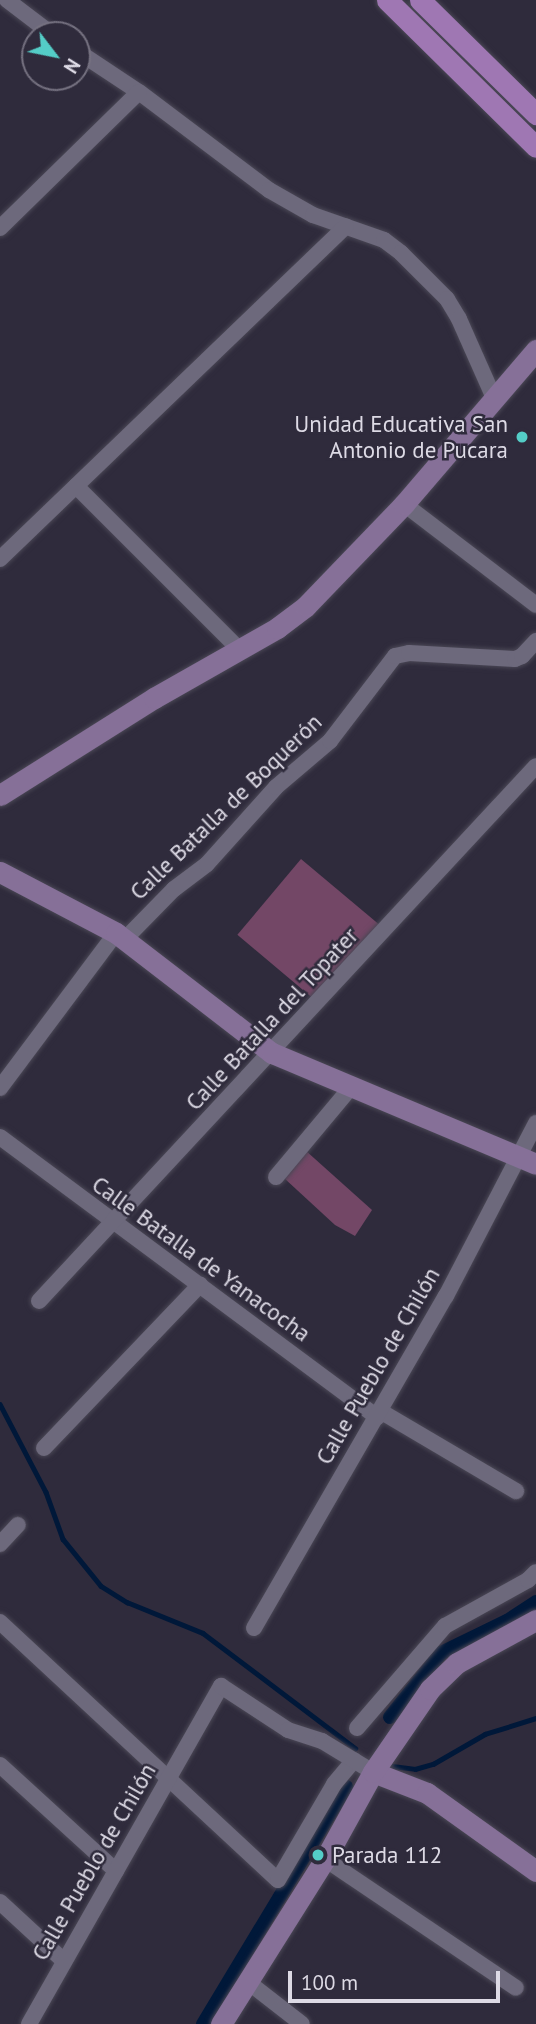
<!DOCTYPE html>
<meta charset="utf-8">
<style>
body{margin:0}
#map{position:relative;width:536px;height:2024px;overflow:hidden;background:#2f2b3c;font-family:"PT Sans",sans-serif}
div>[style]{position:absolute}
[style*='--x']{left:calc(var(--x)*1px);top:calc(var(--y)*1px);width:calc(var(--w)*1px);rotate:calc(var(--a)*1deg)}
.green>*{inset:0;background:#734766;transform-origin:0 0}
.stream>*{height:4.5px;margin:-2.25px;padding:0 2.25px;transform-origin:2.25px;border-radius:2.25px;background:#001839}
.canal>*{height:14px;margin:-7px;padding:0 7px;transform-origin:7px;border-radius:7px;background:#001839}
.roads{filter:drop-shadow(0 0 2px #4a4755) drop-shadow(0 0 2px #4a4755)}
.street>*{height:16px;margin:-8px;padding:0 8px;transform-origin:8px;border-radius:8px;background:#6d697c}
.secondary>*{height:21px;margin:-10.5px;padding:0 10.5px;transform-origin:10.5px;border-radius:10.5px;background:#867098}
.primary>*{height:21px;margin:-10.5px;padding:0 10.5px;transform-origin:10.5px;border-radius:10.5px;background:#9f77b3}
.dots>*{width:19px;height:19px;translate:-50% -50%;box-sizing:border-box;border:4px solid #2f2b3c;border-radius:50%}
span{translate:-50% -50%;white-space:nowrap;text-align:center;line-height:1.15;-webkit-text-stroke:5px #2f2b3c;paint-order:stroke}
.poi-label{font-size:23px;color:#dddae5}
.right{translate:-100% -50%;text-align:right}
.left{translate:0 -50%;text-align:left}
.street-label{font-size:23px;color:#dddae5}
.north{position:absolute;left:21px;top:21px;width:70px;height:70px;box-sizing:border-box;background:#2f2b3c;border:2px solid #757180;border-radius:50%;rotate:122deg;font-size:19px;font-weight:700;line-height:28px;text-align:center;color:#dddae5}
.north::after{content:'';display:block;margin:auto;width:24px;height:32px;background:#54cdc7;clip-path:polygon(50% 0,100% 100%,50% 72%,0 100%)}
.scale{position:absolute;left:288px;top:1971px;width:212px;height:32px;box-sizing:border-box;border:4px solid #dddae5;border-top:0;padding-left:9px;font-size:21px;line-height:24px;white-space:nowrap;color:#dddae5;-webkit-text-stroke:5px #2f2b3c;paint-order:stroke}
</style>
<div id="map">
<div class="green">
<i style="left:301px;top:859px;width:102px;height:99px;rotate:40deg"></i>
<i style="clip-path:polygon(305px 1150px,372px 1210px,355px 1236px,335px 1225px,284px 1178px)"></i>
</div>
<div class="stream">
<i style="--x:0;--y:1404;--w:99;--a:62.4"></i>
<i style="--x:46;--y:1492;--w:50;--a:70.1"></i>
<i style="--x:63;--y:1539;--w:60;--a:51"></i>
<i style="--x:101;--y:1586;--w:31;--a:32"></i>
<i style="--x:127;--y:1602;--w:82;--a:22.2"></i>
<i style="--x:203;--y:1633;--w:191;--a:37.1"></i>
<i style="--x:392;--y:1766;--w:23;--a:7"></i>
<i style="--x:415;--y:1769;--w:19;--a:-16"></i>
<i style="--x:433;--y:1764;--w:60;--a:-30"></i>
<i style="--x:485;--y:1734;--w:53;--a:-17.4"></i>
</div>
<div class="canal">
<i style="--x:390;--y:1717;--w:82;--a:-51.4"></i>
<i style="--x:441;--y:1653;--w:73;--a:-25.9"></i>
<i style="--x:507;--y:1621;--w:35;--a:-33"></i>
<i style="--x:203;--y:2024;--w:277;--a:-58.9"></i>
</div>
<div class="roads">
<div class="street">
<i style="--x:7;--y:0;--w:58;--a:37.3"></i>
<i style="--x:77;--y:51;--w:74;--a:33.5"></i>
<i style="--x:139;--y:92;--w:163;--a:37"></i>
<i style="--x:269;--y:190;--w:51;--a:29.6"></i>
<i style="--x:313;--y:215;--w:75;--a:19.4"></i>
<i style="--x:384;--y:240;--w:21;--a:37"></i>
<i style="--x:401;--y:253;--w:65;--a:45"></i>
<i style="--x:447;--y:299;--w:23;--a:59"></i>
<i style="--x:459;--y:319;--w:86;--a:66.1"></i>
<i style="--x:0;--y:228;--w:194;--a:-44.4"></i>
<i style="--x:76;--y:486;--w:231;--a:45"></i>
<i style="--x:404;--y:504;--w:166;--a:37.4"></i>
<i style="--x:0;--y:559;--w:480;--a:-43.9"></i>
<i style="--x:124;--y:940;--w:71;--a:-45.6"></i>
<i style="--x:174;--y:889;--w:41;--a:-37.1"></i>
<i style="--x:207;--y:864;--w:103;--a:-48.1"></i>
<i style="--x:276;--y:787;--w:71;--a:-40.4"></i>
<i style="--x:330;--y:741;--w:107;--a:-52.6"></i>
<i style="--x:395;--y:656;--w:14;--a:-12"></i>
<i style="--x:409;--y:653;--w:106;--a:3.2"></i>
<i style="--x:515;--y:659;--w:8;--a:-23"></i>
<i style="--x:522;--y:656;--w:21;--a:-47"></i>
<i style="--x:0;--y:1088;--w:194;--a:-53.2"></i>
<i style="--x:0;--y:1137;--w:470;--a:36.6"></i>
<i style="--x:276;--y:1177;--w:119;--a:-50.1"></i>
<i style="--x:39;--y:1301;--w:730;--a:-47.11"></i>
<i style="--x:380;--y:1411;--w:158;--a:30.5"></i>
<i style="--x:44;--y:1448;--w:226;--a:-46.3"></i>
<i style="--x:0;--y:1544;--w:26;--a:-47"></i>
<i style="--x:0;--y:1622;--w:379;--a:42.9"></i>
<i style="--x:278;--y:1880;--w:111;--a:-59.7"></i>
<i style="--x:334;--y:1784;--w:31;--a:-50"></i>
<i style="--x:254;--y:1628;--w:384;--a:-60"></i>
<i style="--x:446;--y:1296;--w:195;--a:-62.5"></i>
<i style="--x:357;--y:1728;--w:135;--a:-49.2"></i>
<i style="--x:445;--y:1626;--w:95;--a:-29"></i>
<i style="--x:528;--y:1580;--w:11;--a:-45"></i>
<i style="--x:0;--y:1765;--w:157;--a:42.4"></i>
<i style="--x:325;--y:1859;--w:230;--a:34"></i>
<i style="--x:0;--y:1902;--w:87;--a:42.7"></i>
<i style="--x:248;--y:1982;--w:68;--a:37.9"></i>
<i style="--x:29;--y:2024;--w:389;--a:-60.4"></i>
<i style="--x:221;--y:1686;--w:80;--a:33.3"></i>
<i style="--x:288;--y:1730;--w:36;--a:18"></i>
<i style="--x:322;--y:1741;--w:60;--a:31.3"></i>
</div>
<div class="secondary">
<i style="--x:0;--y:795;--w:182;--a:-32.2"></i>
<i style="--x:154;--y:698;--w:142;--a:-29.6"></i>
<i style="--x:277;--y:628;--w:36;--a:-37"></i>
<i style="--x:306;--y:606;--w:141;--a:-46.1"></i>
<i style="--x:404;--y:504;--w:203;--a:-49.4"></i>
<i style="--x:0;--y:872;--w:131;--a:27.7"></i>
<i style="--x:116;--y:933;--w:197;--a:37.6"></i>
<i style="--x:272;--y:1053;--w:286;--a:22.8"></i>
<i style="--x:373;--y:1772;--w:58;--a:21.3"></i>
<i style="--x:427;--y:1793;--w:134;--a:35.6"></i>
<i style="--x:221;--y:2024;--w:195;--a:-57.8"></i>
<i style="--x:325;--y:1859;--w:99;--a:-61.1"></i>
<i style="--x:373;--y:1772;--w:101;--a:-55.5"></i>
<i style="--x:430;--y:1689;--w:37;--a:-44"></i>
<i style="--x:457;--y:1663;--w:90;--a:-28.6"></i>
</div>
<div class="primary">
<i style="--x:387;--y:0;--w:209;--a:44.6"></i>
<i style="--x:420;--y:0;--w:163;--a:44.5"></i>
</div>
</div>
<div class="dots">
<i style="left:522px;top:437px;background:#54cdc7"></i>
<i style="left:318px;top:1855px;background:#54cdc7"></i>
</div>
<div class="poi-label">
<span class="right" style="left:508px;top:437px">Unidad Educativa San<br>Antonio de Pucara</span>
<span class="left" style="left:332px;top:1855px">Parada 112</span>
</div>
<div class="street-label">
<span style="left:226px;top:807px;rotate:-44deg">Calle Batalla de Boquerón</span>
<span style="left:272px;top:1019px;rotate:-47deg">Calle Batalla del Topater</span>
<span style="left:201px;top:1259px;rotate:36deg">Calle Batalla de Yanacocha</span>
<span style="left:378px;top:1366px;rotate:-60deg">Calle Pueblo de Chilón</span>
<span style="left:94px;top:1862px;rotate:-60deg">Calle Pueblo de Chilón</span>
</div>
<div class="north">N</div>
<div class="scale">100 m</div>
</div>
